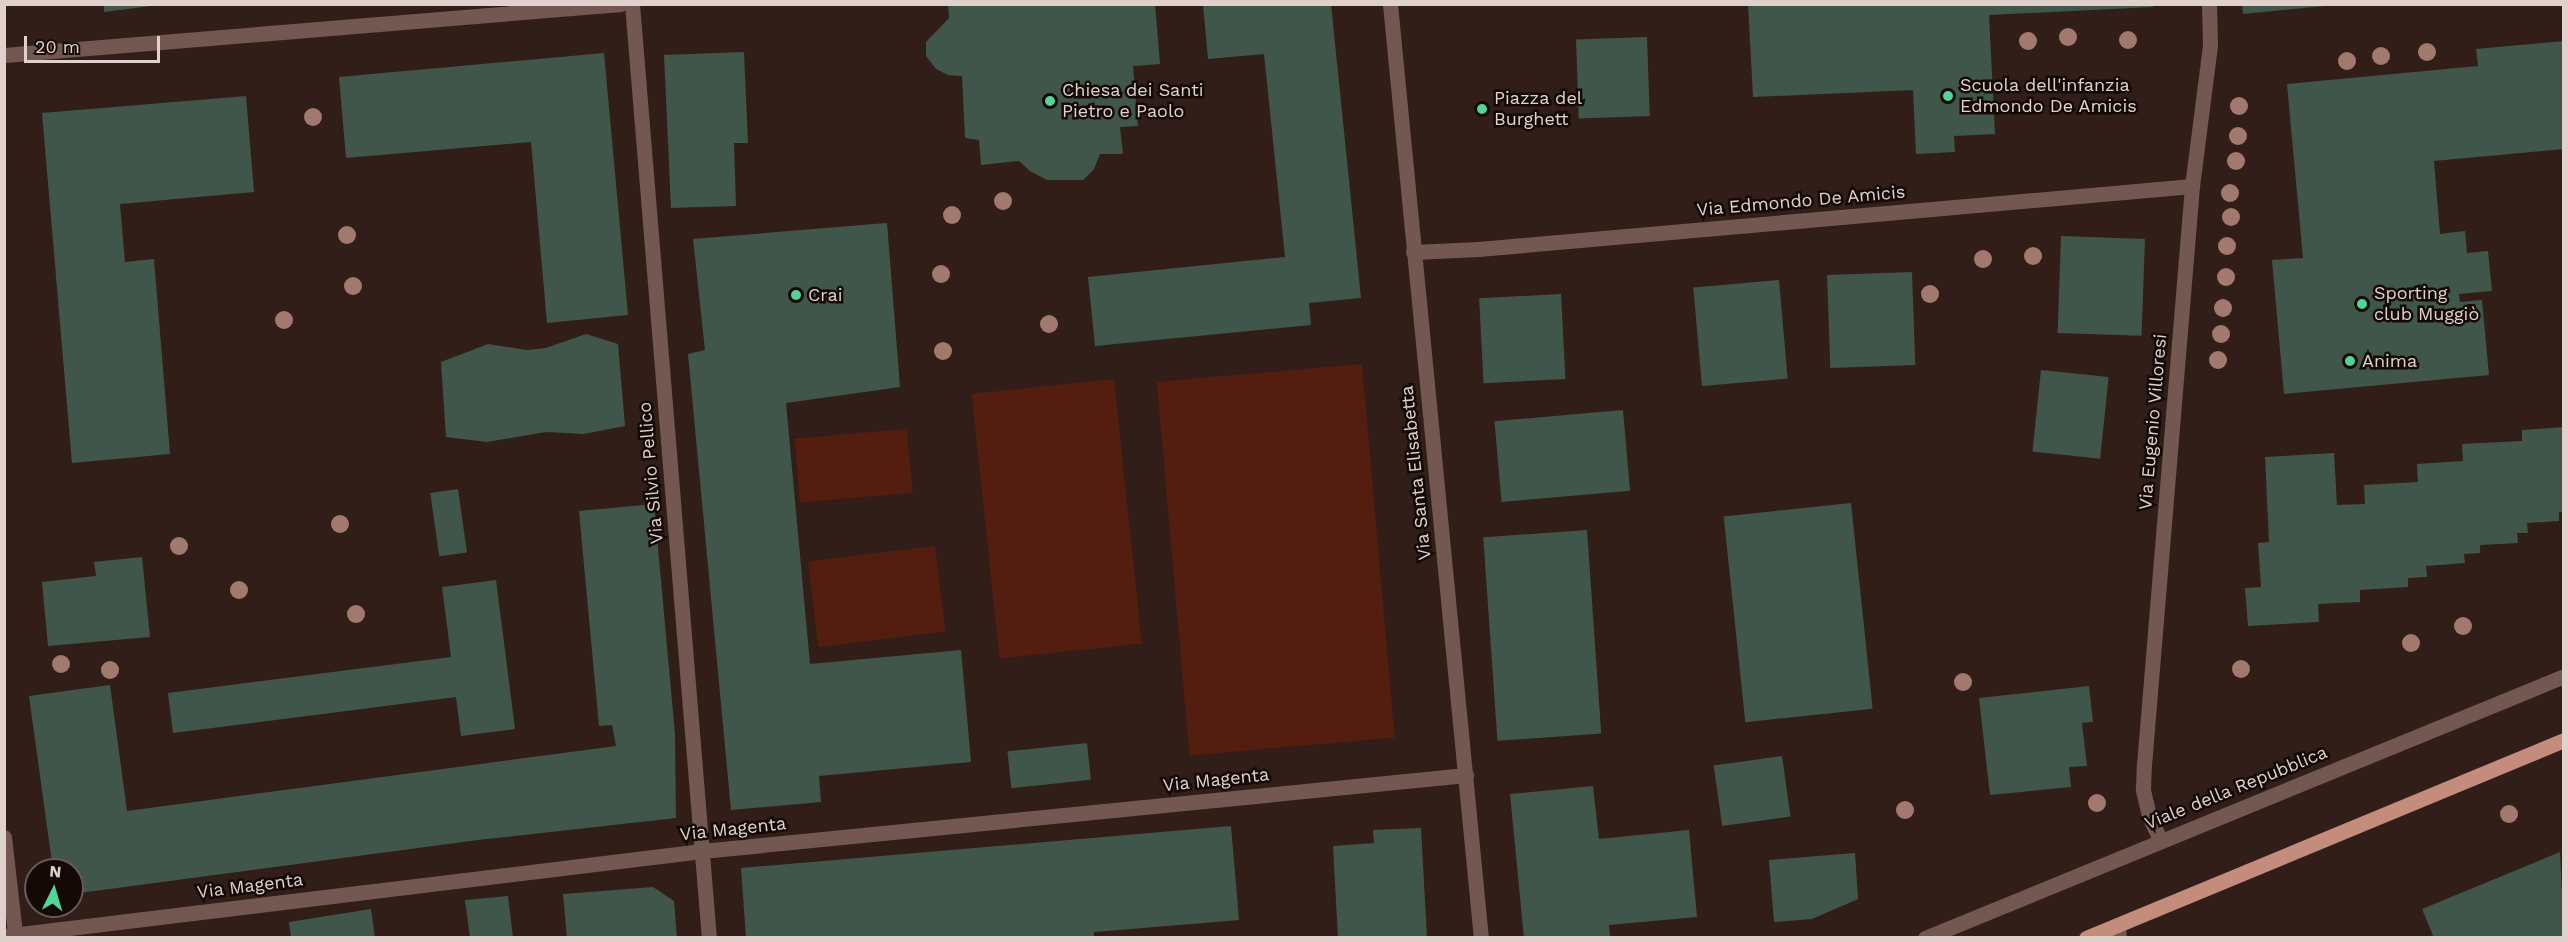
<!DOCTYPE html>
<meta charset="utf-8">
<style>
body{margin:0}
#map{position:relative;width:2568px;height:942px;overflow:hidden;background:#321e18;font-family:"Work Sans",sans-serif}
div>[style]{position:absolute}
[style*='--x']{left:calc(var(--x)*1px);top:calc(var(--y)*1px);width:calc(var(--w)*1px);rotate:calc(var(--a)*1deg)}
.green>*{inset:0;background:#531e0f;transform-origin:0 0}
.building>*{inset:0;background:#40564a;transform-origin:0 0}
.minor>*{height:15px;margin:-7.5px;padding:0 7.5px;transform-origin:7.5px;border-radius:7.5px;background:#735851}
.primary>*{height:15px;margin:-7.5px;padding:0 7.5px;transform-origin:7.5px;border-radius:7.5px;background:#c38c7c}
.trees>*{width:18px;height:18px;margin:-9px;border-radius:50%;background:#a2796e}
.dots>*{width:16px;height:16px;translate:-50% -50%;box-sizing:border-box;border:3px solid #130a08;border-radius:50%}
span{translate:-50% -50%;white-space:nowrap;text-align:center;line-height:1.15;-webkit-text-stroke:5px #130a08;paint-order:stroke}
.poi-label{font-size:18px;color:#e0d1cd}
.left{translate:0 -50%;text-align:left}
.street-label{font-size:18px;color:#e0d1cd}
.frame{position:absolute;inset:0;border:6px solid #e0d1cd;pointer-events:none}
.north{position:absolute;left:24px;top:858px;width:60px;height:60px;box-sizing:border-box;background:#130a08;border:2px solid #655a57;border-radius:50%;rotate:5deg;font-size:16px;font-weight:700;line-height:24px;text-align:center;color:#e0d1cd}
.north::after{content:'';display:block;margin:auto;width:21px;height:27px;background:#52d397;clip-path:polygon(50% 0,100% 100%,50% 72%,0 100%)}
.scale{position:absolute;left:24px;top:36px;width:136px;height:27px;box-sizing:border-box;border:3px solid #e0d1cd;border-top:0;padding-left:8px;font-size:18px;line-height:21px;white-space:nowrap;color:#e0d1cd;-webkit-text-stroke:4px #130a08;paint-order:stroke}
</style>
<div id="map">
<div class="green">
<i style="left:1362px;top:364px;width:375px;height:206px;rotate:85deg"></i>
<i style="left:1114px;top:379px;width:266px;height:143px;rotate:84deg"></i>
<i style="left:907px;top:429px;width:64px;height:113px;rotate:85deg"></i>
<i style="left:935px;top:546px;width:86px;height:128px;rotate:83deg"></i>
</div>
<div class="building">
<i style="clip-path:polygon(104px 4px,151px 4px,151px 6px,104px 12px)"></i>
<i style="clip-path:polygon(948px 4px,1155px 4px,1160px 64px,1133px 66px,1138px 126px,1120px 127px,1123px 154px,1100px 154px,1094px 169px,1083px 180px,1047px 180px,1030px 171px,1019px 161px,981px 165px,979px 140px,965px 138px,962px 76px,948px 75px,936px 69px,926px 56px,926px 42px,949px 18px)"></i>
<i style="clip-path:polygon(1203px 4px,1331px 4px,1361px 298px,1309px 303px,1311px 325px,1095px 346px,1088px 277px,1285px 257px,1264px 54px,1208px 59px)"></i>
<i style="clip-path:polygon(1748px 4px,2152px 4px,2153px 7px,1989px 15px,1995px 134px,1954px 136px,1955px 152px,1916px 154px,1913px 90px,1753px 97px)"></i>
<i style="clip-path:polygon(2242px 4px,2325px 4px,2325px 6px,2243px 14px)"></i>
<i style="left:1647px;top:37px;width:79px;height:71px;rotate:88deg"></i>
<i style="clip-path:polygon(2564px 41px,2564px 149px,2434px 161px,2440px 234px,2465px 231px,2467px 253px,2488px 251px,2492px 291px,2459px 294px,2460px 302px,2482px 300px,2489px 375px,2284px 394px,2272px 260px,2303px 258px,2287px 84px,2478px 66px,2476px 49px)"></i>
<i style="clip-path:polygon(744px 52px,748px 143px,734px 143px,736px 206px,671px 208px,664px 55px)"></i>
<i style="clip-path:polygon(604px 53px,628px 315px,547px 323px,531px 142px,346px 158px,339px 77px)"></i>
<i style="clip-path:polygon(246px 96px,254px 192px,120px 204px,125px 262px,154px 259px,170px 454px,72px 463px,42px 113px)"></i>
<i style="clip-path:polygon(887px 223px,900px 387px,786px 403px,810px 664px,961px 650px,971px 762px,819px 776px,821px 802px,731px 810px,688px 354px,705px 350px,693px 239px)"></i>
<i style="left:2061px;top:236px;width:84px;height:97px;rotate:2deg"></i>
<i style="left:1912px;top:272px;width:93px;height:85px;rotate:88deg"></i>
<i style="left:1779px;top:280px;width:99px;height:86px;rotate:85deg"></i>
<i style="left:1561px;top:294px;width:85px;height:82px;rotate:87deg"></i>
<i style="clip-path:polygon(586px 334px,618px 344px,625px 426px,584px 434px,546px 432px,487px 442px,446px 437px,441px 362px,488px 344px,527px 350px,546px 348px)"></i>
<i style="left:2041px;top:370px;width:68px;height:82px;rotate:6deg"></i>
<i style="left:1623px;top:410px;width:81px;height:129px;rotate:85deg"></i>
<i style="clip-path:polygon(2564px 427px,2564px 512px,2559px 512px,2559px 521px,2527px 523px,2528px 533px,2517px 533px,2518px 543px,2480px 545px,2480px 553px,2464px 554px,2465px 563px,2426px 566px,2427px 577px,2408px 578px,2408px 587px,2360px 590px,2360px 602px,2318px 604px,2319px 622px,2248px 626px,2245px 588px,2261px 587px,2258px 543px,2269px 542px,2265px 457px,2334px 453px,2337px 505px,2365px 504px,2364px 485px,2418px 482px,2417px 464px,2463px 461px,2462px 444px,2522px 441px,2522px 430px)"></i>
<i style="left:458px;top:489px;width:64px;height:28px;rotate:82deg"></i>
<i style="left:1851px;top:503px;width:207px;height:128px;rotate:84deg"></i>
<i style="clip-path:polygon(654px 504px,675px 734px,676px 818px,478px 840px,72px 894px,72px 870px,53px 870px,29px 696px,110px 685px,127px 811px,616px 746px,612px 725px,599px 726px,579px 511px)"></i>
<i style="left:1587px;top:530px;width:204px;height:104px;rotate:86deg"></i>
<i style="clip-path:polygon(142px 557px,150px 637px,48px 646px,42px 582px,96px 576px,94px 562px)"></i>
<i style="clip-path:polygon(496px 580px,515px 729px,461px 736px,456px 697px,173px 733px,168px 693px,451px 657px,442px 587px)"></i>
<i style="clip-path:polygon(2089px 686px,2093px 722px,2082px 723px,2087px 766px,2069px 767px,2071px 787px,1990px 795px,1979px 698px)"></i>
<i style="left:1087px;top:743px;width:37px;height:80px;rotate:84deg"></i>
<i style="left:1782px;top:756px;width:61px;height:69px;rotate:82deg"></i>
<i style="clip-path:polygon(1593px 786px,1599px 839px,1689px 830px,1697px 917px,1609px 925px,1610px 938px,1524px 938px,1510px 794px)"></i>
<i style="clip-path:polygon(1231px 826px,1239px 920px,1094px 932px,1094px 938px,746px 938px,741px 868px)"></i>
<i style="clip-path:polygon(1421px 828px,1427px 938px,1338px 938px,1333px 846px,1374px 843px,1373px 830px)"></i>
<i style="clip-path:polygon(2560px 852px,2564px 938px,2434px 938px,2422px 909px)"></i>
<i style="clip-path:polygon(1855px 853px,1858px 899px,1812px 919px,1774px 922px,1769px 860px)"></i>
<i style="clip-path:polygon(653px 887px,674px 901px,677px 938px,567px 938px,563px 894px)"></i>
<i style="clip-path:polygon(508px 896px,513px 938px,470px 938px,465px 900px)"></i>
<i style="clip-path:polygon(371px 909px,375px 938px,291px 938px,289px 922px)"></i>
</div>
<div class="minor">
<i style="--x:632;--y:4;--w:937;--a:85.29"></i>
<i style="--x:1390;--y:4;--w:938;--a:84.44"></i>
<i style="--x:4;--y:55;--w:619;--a:-4.73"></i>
<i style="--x:1413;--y:252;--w:66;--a:-2.6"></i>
<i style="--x:1479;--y:249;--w:716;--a:-5.05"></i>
<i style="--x:4;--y:837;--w:98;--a:83.5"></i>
<i style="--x:2160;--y:839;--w:25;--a:-116"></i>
<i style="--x:2149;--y:816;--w:28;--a:-103"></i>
<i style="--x:2143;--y:789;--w:24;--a:-88"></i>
<i style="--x:2144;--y:765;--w:581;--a:-85.26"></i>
<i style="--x:2192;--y:186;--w:142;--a:-82.7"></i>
<i style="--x:2210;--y:45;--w:41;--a:-91.4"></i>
<i style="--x:2118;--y:925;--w:13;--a:86"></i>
<i style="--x:4;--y:936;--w:703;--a:-6.94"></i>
<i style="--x:702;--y:851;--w:768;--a:-5.68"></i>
<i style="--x:1925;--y:938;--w:691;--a:-22.29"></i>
</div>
<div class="primary">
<i style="--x:2086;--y:938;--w:517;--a:-22.5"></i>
</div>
<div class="trees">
<i style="left:2068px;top:37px"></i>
<i style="left:2128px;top:40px"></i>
<i style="left:2028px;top:41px"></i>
<i style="left:2427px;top:52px"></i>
<i style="left:2381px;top:56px"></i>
<i style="left:2347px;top:61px"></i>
<i style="left:2239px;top:106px"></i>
<i style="left:313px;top:117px"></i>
<i style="left:2238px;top:136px"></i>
<i style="left:2236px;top:161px"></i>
<i style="left:2230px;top:193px"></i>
<i style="left:1003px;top:201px"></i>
<i style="left:952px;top:215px"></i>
<i style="left:2231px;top:217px"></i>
<i style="left:347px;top:235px"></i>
<i style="left:2227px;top:246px"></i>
<i style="left:2033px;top:256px"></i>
<i style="left:1983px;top:259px"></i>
<i style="left:941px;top:274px"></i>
<i style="left:2226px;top:277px"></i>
<i style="left:353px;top:286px"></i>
<i style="left:1930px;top:294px"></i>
<i style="left:2223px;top:308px"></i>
<i style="left:284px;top:320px"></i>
<i style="left:1049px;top:324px"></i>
<i style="left:2221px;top:334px"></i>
<i style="left:943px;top:351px"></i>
<i style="left:2218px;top:360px"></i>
<i style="left:340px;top:524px"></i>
<i style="left:179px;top:546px"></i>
<i style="left:239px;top:590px"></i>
<i style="left:356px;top:614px"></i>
<i style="left:2463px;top:626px"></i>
<i style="left:2411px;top:643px"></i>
<i style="left:61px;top:664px"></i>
<i style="left:2241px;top:669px"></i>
<i style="left:110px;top:670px"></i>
<i style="left:1963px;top:682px"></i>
<i style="left:2097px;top:803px"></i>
<i style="left:1905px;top:810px"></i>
<i style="left:2509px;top:814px"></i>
</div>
<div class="dots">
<i style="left:1948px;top:96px;background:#52d397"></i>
<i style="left:1050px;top:101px;background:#52d397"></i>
<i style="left:1482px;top:109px;background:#52d397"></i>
<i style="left:796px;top:295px;background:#52d397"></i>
<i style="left:2362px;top:304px;background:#52d397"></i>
<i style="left:2350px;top:361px;background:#52d397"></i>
</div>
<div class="poi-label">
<span class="left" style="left:1960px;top:96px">Scuola dell'infanzia<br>Edmondo De Amicis</span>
<span class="left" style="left:1062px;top:101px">Chiesa dei Santi<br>Pietro e Paolo</span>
<span class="left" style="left:1494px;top:109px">Piazza del<br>Burghett</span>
<span class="left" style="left:2374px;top:304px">Sporting<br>club Muggiò</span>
<span class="left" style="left:808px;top:295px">Crai</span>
<span class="left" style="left:2362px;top:361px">Anima</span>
</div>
<div class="street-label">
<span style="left:1801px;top:201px;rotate:-5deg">Via Edmondo De Amicis</span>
<span style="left:2153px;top:422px;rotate:-85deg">Via Eugenio Villoresi</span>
<span style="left:651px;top:473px;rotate:-95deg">Via Silvio Pellico</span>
<span style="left:1416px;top:473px;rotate:-96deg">Via Santa Elisabetta</span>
<span style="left:1216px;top:780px;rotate:-6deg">Via Magenta</span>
<span style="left:2236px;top:788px;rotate:-22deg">Viale della Repubblica</span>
<span style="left:733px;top:829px;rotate:-6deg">Via Magenta</span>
<span style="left:250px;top:886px;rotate:-7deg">Via Magenta</span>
</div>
<div class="frame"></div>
<div class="north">N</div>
<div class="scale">20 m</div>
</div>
